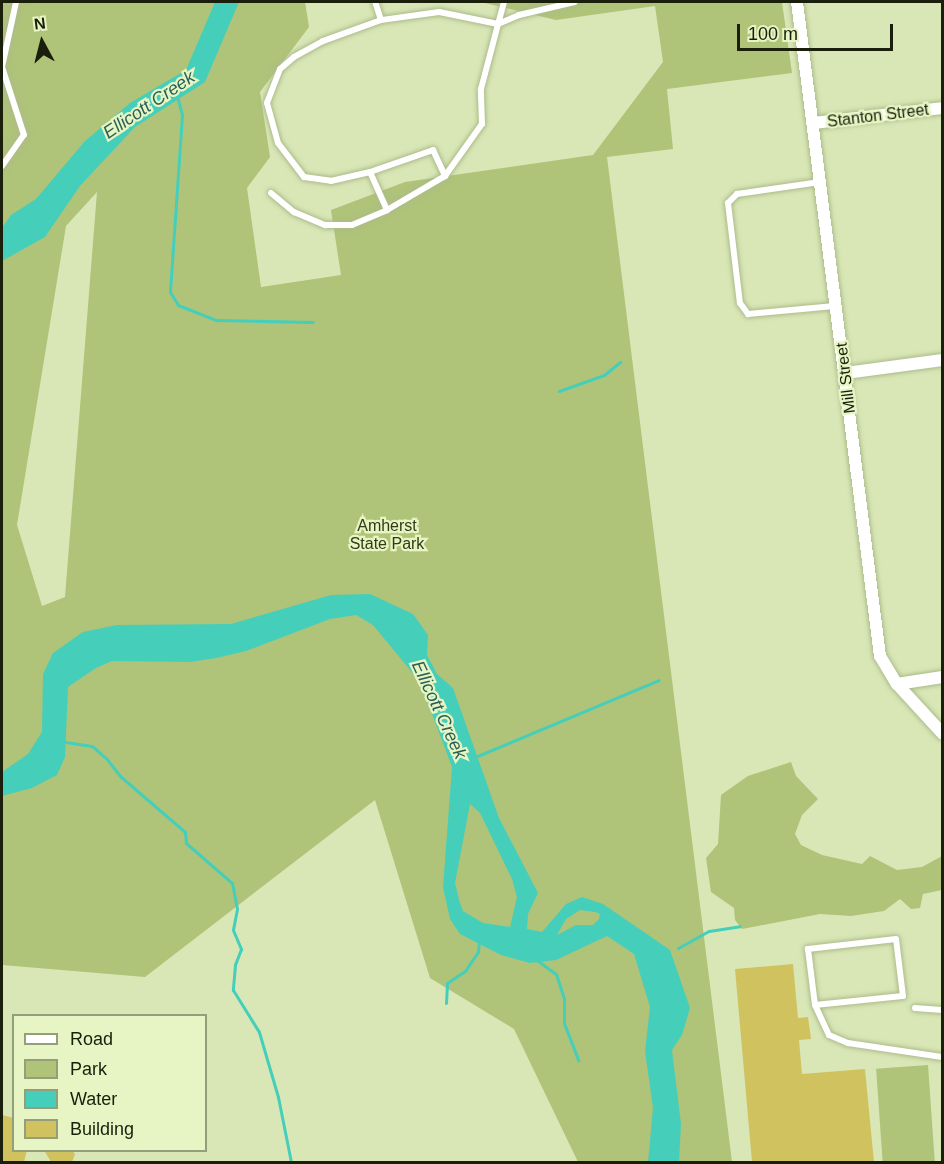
<!DOCTYPE html>
<style>
body{margin:0}
#map{position:relative;width:944px;height:1164px;overflow:hidden;background:#d9e7b6;font-family:Helvetica,sans-serif}
div>[style]{position:absolute}
[style*='--x']{left:calc(var(--x)*1px);top:calc(var(--y)*1px);width:calc(var(--w)*1px);rotate:calc(var(--a)*1deg)}
.green>*{inset:0;background:#afc379;transform-origin:0 0}
.water>*{inset:0;background:#45cfba}
.stream>*{height:3px;margin:-1.5px;padding:0 1.5px;transform-origin:1.5px;border-radius:1.5px;background:#45cfba}
.building>*{inset:0;background:#d1c260}
.roads{filter:drop-shadow(0 0 2px #adbb8b) drop-shadow(0 0 2px #adbb8b)}
.lane>*{height:6px;margin:-3px;padding:0 3px;transform-origin:3px;border-radius:3px;background:#fff}
.street>*{height:12px;margin:-6px;padding:0 6px;transform-origin:6px;border-radius:6px;background:#fff}
span{translate:-50% -50%;white-space:nowrap;text-align:center;line-height:1.15;-webkit-text-stroke:4.5px #e6f5c3;paint-order:stroke}
.street-label{font-size:16px;color:#1a1f0c}
.park-label{font-size:16px;color:#323b15}
.water-label{font-size:18px;color:#296057;font-style:italic}
.frame{position:absolute;inset:0;border:3px solid #1a1f0c;pointer-events:none}
.legend{position:absolute;left:12px;top:1014px;width:195px;height:138px;box-sizing:border-box;background:#e6f5c3;border:2px solid #949f7a;margin:0;padding:8px 10px;list-style:none;font-size:18px;color:#1a1f0c}
.legend li{display:flex;align-items:center;gap:12px;height:30px}
.legend b{width:30px;border:2px solid #949f7a}
.north{position:absolute;left:12px;top:12px;width:60px;height:60px;-webkit-text-stroke:4px #e6f5c3;paint-order:stroke;rotate:353deg;font-size:16px;font-weight:700;line-height:24px;text-align:center;color:#1a1f0c}
.north::after{content:'';display:block;margin:auto;width:21px;height:27px;background:#1a1f0c;clip-path:polygon(50% 0,100% 100%,50% 72%,0 100%)}
.scale{position:absolute;left:737px;top:24px;width:156px;height:27px;box-sizing:border-box;border:3px solid #1a1f0c;border-top:0;padding-left:8px;font-size:18px;line-height:21px;white-space:nowrap;color:#1a1f0c;-webkit-text-stroke:4px #e6f5c3;paint-order:stroke}
</style>
<div id="map">
<div class="green">
<i style="clip-path:polygon(evenodd,2px 2px,305px 2px,309px 27px,260px 92px,270px 157px,247px 188px,261px 287px,341px 275px,331px 210px,405px 182px,593px 155px,663px 62px,655px 6px,556px 20px,481px 2px,782px 2px,792px 73px,667px 89px,673px 149px,607px 157px,732px 1162px,578px 1162px,514px 1029px,430px 978px,375px 800px,145px 977px,2px 965px,2px 2px,97px 192px,65px 597px,42px 606px,17px 525px,66px 226px,97px 192px)"></i>
<i style="clip-path:polygon(791px 762px,796px 776px,818px 799px,802px 815px,795px 834px,801px 845px,822px 855px,862px 864px,870px 856px,897px 870px,922px 867px,942px 856px,942px 890px,923px 894px,920px 908px,911px 909px,900px 899px,884px 911px,851px 916px,820px 914px,742px 929px,735px 920px,734px 908px,711px 892px,706px 858px,718px 844px,721px 795px,748px 776px)"></i>
<i style="left:928px;top:1065px;width:97px;height:52px;rotate:86deg"></i>
</div>
<div class="water">
<i style="clip-path:polygon(215px 2px,239px 2px,205px 82px,135px 127px,80px 186px,45px 237px,2px 261px,2px 228px,11px 215px,36px 199px,85px 141px,130px 103px,186px 70px)"></i>
<i style="clip-path:polygon(evenodd,370px 594px,413px 614px,428px 635px,427px 655px,437px 674px,453px 688px,499px 818px,538px 893px,528px 914px,527px 929px,542px 932px,566px 904px,582px 897px,603px 904px,670px 950px,690px 1008px,682px 1035px,672px 1050px,681px 1124px,679px 1162px,648px 1162px,653px 1108px,645px 1051px,650px 1007px,634px 954px,607px 936px,556px 960px,530px 963px,501px 955px,460px 934px,450px 919px,443px 887px,452px 767px,420px 682px,373px 625px,356px 615px,330px 619px,246px 651px,216px 658px,190px 662px,112px 661px,96px 668px,68px 687px,65px 757px,57px 775px,32px 788px,2px 796px,2px 772px,28px 754px,42px 732px,43px 674px,53px 653px,83px 632px,117px 625px,231px 624px,331px 595px,370px 594px,470px 804px,480px 813px,512px 879px,517px 897px,510px 927px,483px 923px,463px 911px,459px 900px,455px 883px,470px 804px,370px 594px,580px 910px,595px 912px,600px 914px,599px 919px,593px 925px,576px 925px,557px 935px,566px 919px,580px 910px)"></i>
</div>
<div class="stream">
<i style="--x:177;--y:96;--w:20;--a:75"></i>
<i style="--x:182;--y:115;--w:177;--a:93.9"></i>
<i style="--x:170;--y:292;--w:15;--a:58"></i>
<i style="--x:178;--y:305;--w:41;--a:21.5"></i>
<i style="--x:216;--y:320;--w:97;--a:1.2"></i>
<i style="--x:559;--y:391;--w:48;--a:-19.6"></i>
<i style="--x:604;--y:375;--w:21;--a:-39"></i>
<i style="--x:66;--y:742;--w:26;--a:9"></i>
<i style="--x:92;--y:746;--w:18;--a:41"></i>
<i style="--x:106;--y:758;--w:23;--a:52"></i>
<i style="--x:120;--y:776;--w:86;--a:40.7"></i>
<i style="--x:185;--y:832;--w:11;--a:85"></i>
<i style="--x:186;--y:843;--w:61;--a:41"></i>
<i style="--x:232;--y:883;--w:26;--a:79"></i>
<i style="--x:237;--y:909;--w:21;--a:101"></i>
<i style="--x:233;--y:930;--w:21;--a:67"></i>
<i style="--x:241;--y:949;--w:17;--a:111"></i>
<i style="--x:235;--y:965;--w:25;--a:95"></i>
<i style="--x:233;--y:990;--w:49;--a:58.2"></i>
<i style="--x:259;--y:1032;--w:68;--a:73.7"></i>
<i style="--x:278;--y:1097;--w:66;--a:78.7"></i>
<i style="--x:475;--y:757;--w:199;--a:-22.7"></i>
<i style="--x:678;--y:948;--w:35;--a:-29"></i>
<i style="--x:709;--y:931;--w:31;--a:-9"></i>
<i style="--x:538;--y:961;--w:22;--a:36"></i>
<i style="--x:556;--y:974;--w:25;--a:72"></i>
<i style="--x:564;--y:998;--w:25;--a:90"></i>
<i style="--x:564;--y:1023;--w:40;--a:69"></i>
<i style="--x:446;--y:1003;--w:20;--a:-87"></i>
<i style="--x:447;--y:983;--w:22;--a:-34"></i>
<i style="--x:465;--y:971;--w:23;--a:-56"></i>
<i style="--x:478;--y:952;--w:12;--a:-85"></i>
</div>
<div class="building">
<i style="clip-path:polygon(793px 964px,798px 1018px,808px 1017px,811px 1039px,799px 1040px,802px 1074px,865px 1069px,874px 1162px,752px 1162px,735px 969px)"></i>
<i style="clip-path:polygon(2px 1115px,14px 1118px,14px 1150px,27px 1150px,24px 1162px,2px 1162px)"></i>
<i style="clip-path:polygon(44px 1150px,72px 1150px,75px 1154px,72px 1162px,51px 1162px)"></i>
</div>
<div class="roads">
<div class="lane">
<i style="--x:504;--y:2;--w:23;--a:105"></i>
<i style="--x:498;--y:24;--w:23;--a:-23"></i>
<i style="--x:519;--y:15;--w:57;--a:-13.1"></i>
<i style="--x:381;--y:20;--w:62;--a:160.1"></i>
<i style="--x:323;--y:41;--w:33;--a:151"></i>
<i style="--x:294;--y:57;--w:18;--a:139"></i>
<i style="--x:280;--y:69;--w:36;--a:111"></i>
<i style="--x:267;--y:103;--w:41;--a:74.6"></i>
<i style="--x:278;--y:143;--w:43;--a:52.6"></i>
<i style="--x:304;--y:177;--w:27;--a:8"></i>
<i style="--x:331;--y:181;--w:40;--a:-13"></i>
<i style="--x:370;--y:172;--w:42;--a:65.9"></i>
<i style="--x:2;--y:166;--w:38;--a:-55"></i>
<i style="--x:24;--y:135;--w:71;--a:-107.9"></i>
<i style="--x:2;--y:67;--w:66;--a:-77.8"></i>
<i style="--x:370;--y:172;--w:67;--a:-19.2"></i>
<i style="--x:433;--y:150;--w:29;--a:65"></i>
<i style="--x:820;--y:182;--w:84;--a:171.8"></i>
<i style="--x:737;--y:194;--w:13;--a:135"></i>
<i style="--x:728;--y:203;--w:101;--a:83.2"></i>
<i style="--x:740;--y:303;--w:14;--a:54"></i>
<i style="--x:748;--y:314;--w:87;--a:-5.3"></i>
<i style="--x:271;--y:193;--w:30;--a:40"></i>
<i style="--x:294;--y:212;--w:34;--a:23"></i>
<i style="--x:325;--y:225;--w:27;--a:0"></i>
<i style="--x:352;--y:225;--w:38;--a:-23"></i>
<i style="--x:387;--y:210;--w:67;--a:-30.4"></i>
<i style="--x:445;--y:176;--w:64;--a:-54.6"></i>
<i style="--x:482;--y:124;--w:35;--a:-92"></i>
<i style="--x:481;--y:89;--w:67;--a:-75.3"></i>
<i style="--x:498;--y:24;--w:60;--a:-168.5"></i>
<i style="--x:439;--y:12;--w:59;--a:172.1"></i>
<i style="--x:381;--y:20;--w:19;--a:-108"></i>
<i style="--x:815;--y:1005;--w:88;--a:-5.8"></i>
<i style="--x:903;--y:996;--w:57;--a:-97"></i>
<i style="--x:896;--y:939;--w:89;--a:173.5"></i>
<i style="--x:808;--y:949;--w:56;--a:82.9"></i>
<i style="--x:815;--y:1005;--w:33;--a:65"></i>
<i style="--x:829;--y:1035;--w:21;--a:23"></i>
<i style="--x:848;--y:1043;--w:95;--a:8.5"></i>
<i style="--x:915;--y:1008;--w:27;--a:4"></i>
</div>
<div class="street">
<i style="--x:797;--y:2;--w:659;--a:82.77"></i>
<i style="--x:880;--y:656;--w:33;--a:59"></i>
<i style="--x:897;--y:684;--w:67;--a:47.4"></i>
<i style="--x:813;--y:123;--w:130;--a:-6.6"></i>
<i style="--x:846;--y:373;--w:97;--a:-7.7"></i>
<i style="--x:897;--y:684;--w:46;--a:-8.8"></i>
</div>
</div>
<div class="street-label">
<span style="left:878px;top:116px;rotate:-7deg">Stanton Street</span>
<span style="left:846px;top:378px;rotate:-97deg">Mill Street</span>
</div>
<div class="park-label">
<span style="left:387px;top:535px">Amherst<br>State Park</span>
</div>
<div class="water-label">
<span style="left:149px;top:105px;rotate:-34deg">Ellicott Creek</span>
<span style="left:439px;top:710px;rotate:65deg">Ellicott Creek</span>
</div>
<div class="frame"></div>
<ul class="legend">
<li><b style="height:8px;background:#fff"></b>Road</li>
<li><b style="height:16px;background:#afc379"></b>Park</li>
<li><b style="height:16px;background:#45cfba"></b>Water</li>
<li><b style="height:16px;background:#d1c260"></b>Building</li>
</ul>
<div class="north">N</div>
<div class="scale">100 m</div>
</div>
